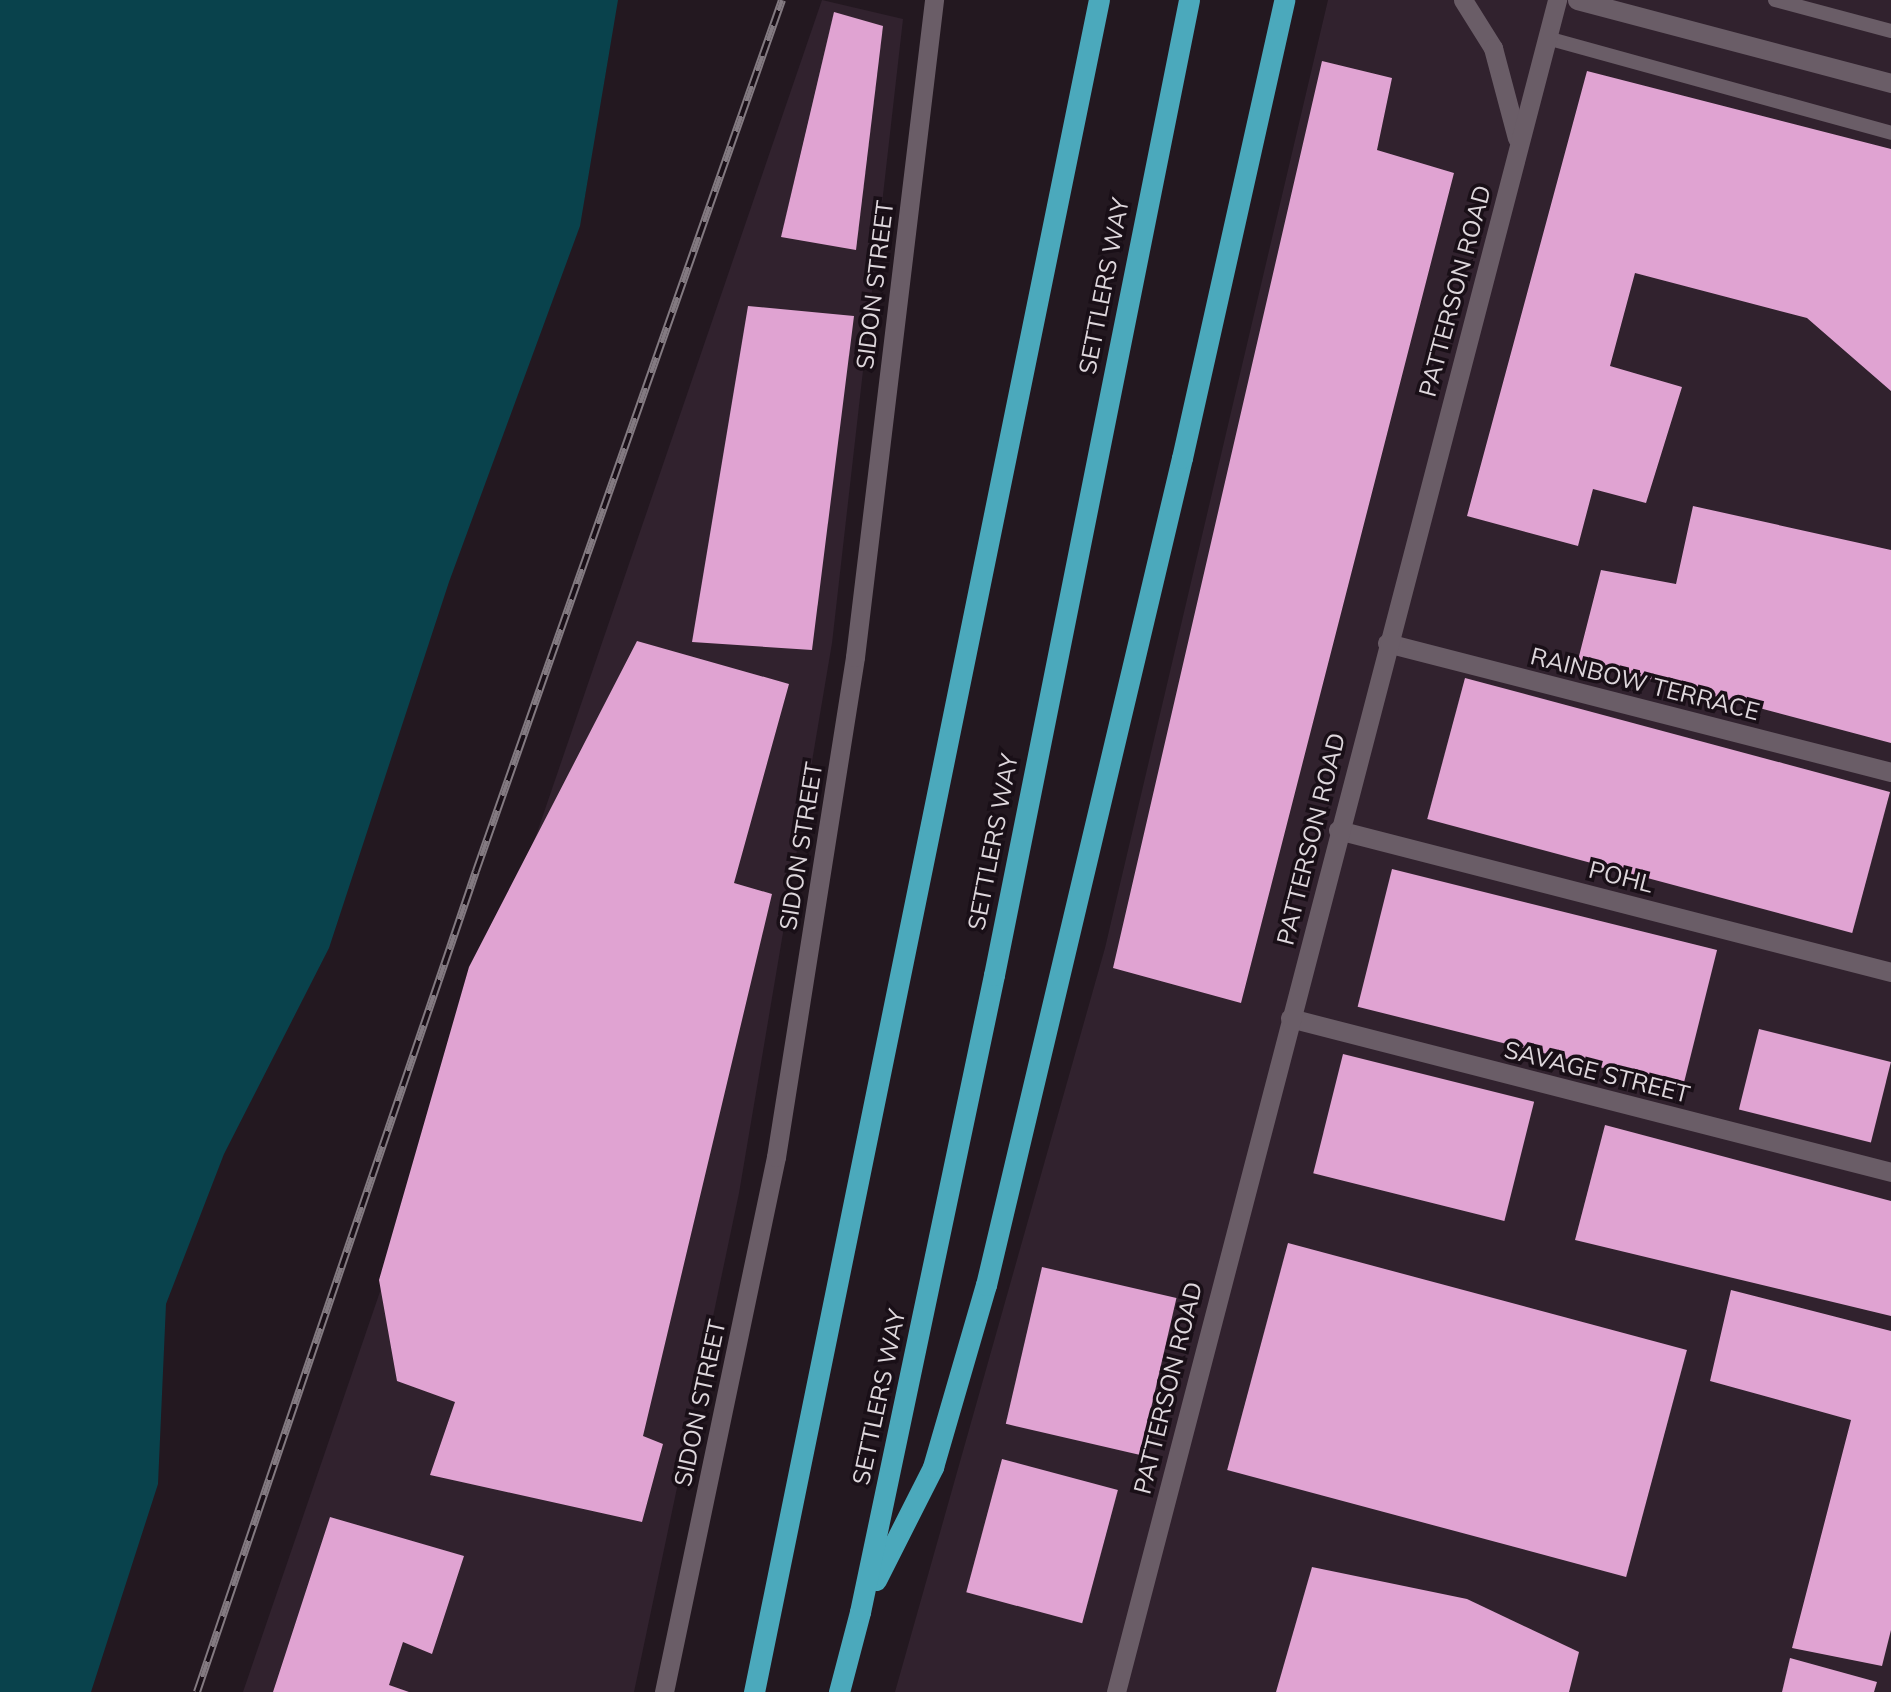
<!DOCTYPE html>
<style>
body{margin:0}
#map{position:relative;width:1891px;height:1692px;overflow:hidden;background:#231820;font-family:Mulish,sans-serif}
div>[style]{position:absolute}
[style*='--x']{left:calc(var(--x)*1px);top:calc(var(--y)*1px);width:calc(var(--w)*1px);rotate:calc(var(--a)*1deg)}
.built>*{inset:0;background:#31222e}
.water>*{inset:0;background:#09424c}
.building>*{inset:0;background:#e0a3d2;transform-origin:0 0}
.service>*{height:14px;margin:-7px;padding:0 7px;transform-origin:7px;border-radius:7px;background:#6a5d67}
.minor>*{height:19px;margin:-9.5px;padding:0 9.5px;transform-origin:9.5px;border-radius:9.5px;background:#6a5d67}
.tertiary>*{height:19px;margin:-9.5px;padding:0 9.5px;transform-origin:9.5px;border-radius:9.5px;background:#6a5d67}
.motorway>*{height:21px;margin:-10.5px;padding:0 10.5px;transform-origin:10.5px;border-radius:10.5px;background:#4ba9bc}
.rail>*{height:8px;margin-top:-4px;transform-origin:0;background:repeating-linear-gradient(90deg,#190f17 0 16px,#837a81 0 32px);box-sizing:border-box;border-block:2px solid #837a81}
span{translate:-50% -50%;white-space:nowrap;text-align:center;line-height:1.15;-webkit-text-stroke:7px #190f17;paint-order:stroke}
.street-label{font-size:24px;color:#ded7dc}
</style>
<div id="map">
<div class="built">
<i style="clip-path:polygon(822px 0,903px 19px,832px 643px,739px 1193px,634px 1692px,243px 1692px)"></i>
<i style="clip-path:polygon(1328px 0,1891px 0,1891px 1692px,895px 1692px,1105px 948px)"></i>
</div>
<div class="water">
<i style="clip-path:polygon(0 0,618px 0,580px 226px,449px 582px,329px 948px,224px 1154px,166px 1304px,158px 1484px,91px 1692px,0 1692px)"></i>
</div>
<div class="building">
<i style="clip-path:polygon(834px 12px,883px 26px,856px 250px,781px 237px)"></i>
<i style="clip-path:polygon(1322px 61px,1392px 78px,1377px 150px,1454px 173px,1241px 1003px,1113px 968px)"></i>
<i style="clip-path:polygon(1587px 71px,1891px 149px,1891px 391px,1807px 318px,1635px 273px,1610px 366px,1682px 387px,1646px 503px,1593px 489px,1578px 546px,1467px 516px)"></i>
<i style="clip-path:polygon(748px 306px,854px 316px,812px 650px,692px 642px)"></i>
<i style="clip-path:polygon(1693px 506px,1891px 550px,1891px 743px,1578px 660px,1601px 570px,1676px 584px)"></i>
<i style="clip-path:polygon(637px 641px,789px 684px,734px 883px,772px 894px,643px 1436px,663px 1444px,642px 1522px,430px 1475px,455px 1402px,397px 1381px,379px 1280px,469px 967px)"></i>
<i style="left:1465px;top:678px;width:440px;height:146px;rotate:15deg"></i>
<i style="left:1392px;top:869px;width:335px;height:142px;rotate:14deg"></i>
<i style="left:1759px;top:1029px;width:136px;height:83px;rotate:14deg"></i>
<i style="left:1343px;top:1054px;width:197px;height:123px;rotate:14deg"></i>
<i style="clip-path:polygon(1605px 1125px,1891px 1201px,1891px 1316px,1575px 1240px)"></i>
<i style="left:1288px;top:1243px;width:413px;height:235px;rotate:15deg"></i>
<i style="left:1042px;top:1267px;width:138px;height:161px;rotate:13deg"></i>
<i style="clip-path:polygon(1731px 1290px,1891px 1331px,1891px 1630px,1882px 1666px,1792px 1648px,1851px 1420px,1710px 1381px)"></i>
<i style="left:1002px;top:1459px;width:120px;height:138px;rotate:15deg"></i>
<i style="clip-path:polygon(330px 1517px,464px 1556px,432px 1654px,403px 1642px,389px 1685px,409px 1692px,273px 1692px)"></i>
<i style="clip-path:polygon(1312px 1567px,1467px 1599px,1579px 1652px,1569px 1692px,1276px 1692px)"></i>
<i style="clip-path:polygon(1790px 1658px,1877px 1682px,1874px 1692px,1782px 1692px)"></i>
</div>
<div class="service">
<i style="--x:1775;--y:0;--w:120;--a:15"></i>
<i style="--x:1547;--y:38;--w:357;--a:15.4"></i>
</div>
<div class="minor">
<i style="--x:1387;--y:643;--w:520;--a:14.36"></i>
<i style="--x:1338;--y:830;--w:571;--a:14.4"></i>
<i style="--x:1290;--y:1018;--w:620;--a:14.37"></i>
</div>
<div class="tertiary">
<i style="--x:1463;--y:0;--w:57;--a:58"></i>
<i style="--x:1493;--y:48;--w:93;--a:75.1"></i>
<i style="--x:1577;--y:0;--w:325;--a:14.8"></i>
<i style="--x:664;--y:1692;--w:547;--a:-78.18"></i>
<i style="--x:776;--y:1157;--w:506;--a:-81.02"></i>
<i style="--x:855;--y:657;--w:662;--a:-83.14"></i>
<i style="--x:1116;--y:1692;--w:1749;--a:-75.39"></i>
</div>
<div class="motorway">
<i style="--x:876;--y:1580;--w:127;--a:-63.2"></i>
<i style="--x:933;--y:1467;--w:190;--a:-73.8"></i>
<i style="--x:986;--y:1285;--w:850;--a:-76.67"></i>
<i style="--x:1182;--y:458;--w:469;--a:-77.4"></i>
<i style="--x:754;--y:1692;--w:1727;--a:-78.48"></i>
<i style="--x:839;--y:1692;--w:83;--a:-75.3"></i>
<i style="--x:860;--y:1612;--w:651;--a:-78.12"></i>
<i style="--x:994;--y:975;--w:994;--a:-78.69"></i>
</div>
<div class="rail">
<i style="--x:197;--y:1692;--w:867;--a:-71.23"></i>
<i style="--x:476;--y:871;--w:923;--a:-70.64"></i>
</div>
<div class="street-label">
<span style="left:875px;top:285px;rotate:-83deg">SIDON STREET</span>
<span style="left:1104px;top:286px;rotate:-79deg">SETTLERS WAY</span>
<span style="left:1455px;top:291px;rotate:-75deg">PATTERSON ROAD</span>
<span style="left:1645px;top:684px;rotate:14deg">RAINBOW TERRACE</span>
<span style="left:1311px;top:839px;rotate:-76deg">PATTERSON ROAD</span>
<span style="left:993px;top:842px;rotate:-79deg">SETTLERS WAY</span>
<span style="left:801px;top:846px;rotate:-81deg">SIDON STREET</span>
<span style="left:1621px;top:877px;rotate:14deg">POHL</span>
<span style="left:1597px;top:1072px;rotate:14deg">SAVAGE STREET</span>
<span style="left:1168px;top:1388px;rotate:-76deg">PATTERSON ROAD</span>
<span style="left:879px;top:1397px;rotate:-78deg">SETTLERS WAY</span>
<span style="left:700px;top:1403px;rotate:-78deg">SIDON STREET</span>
</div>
</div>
